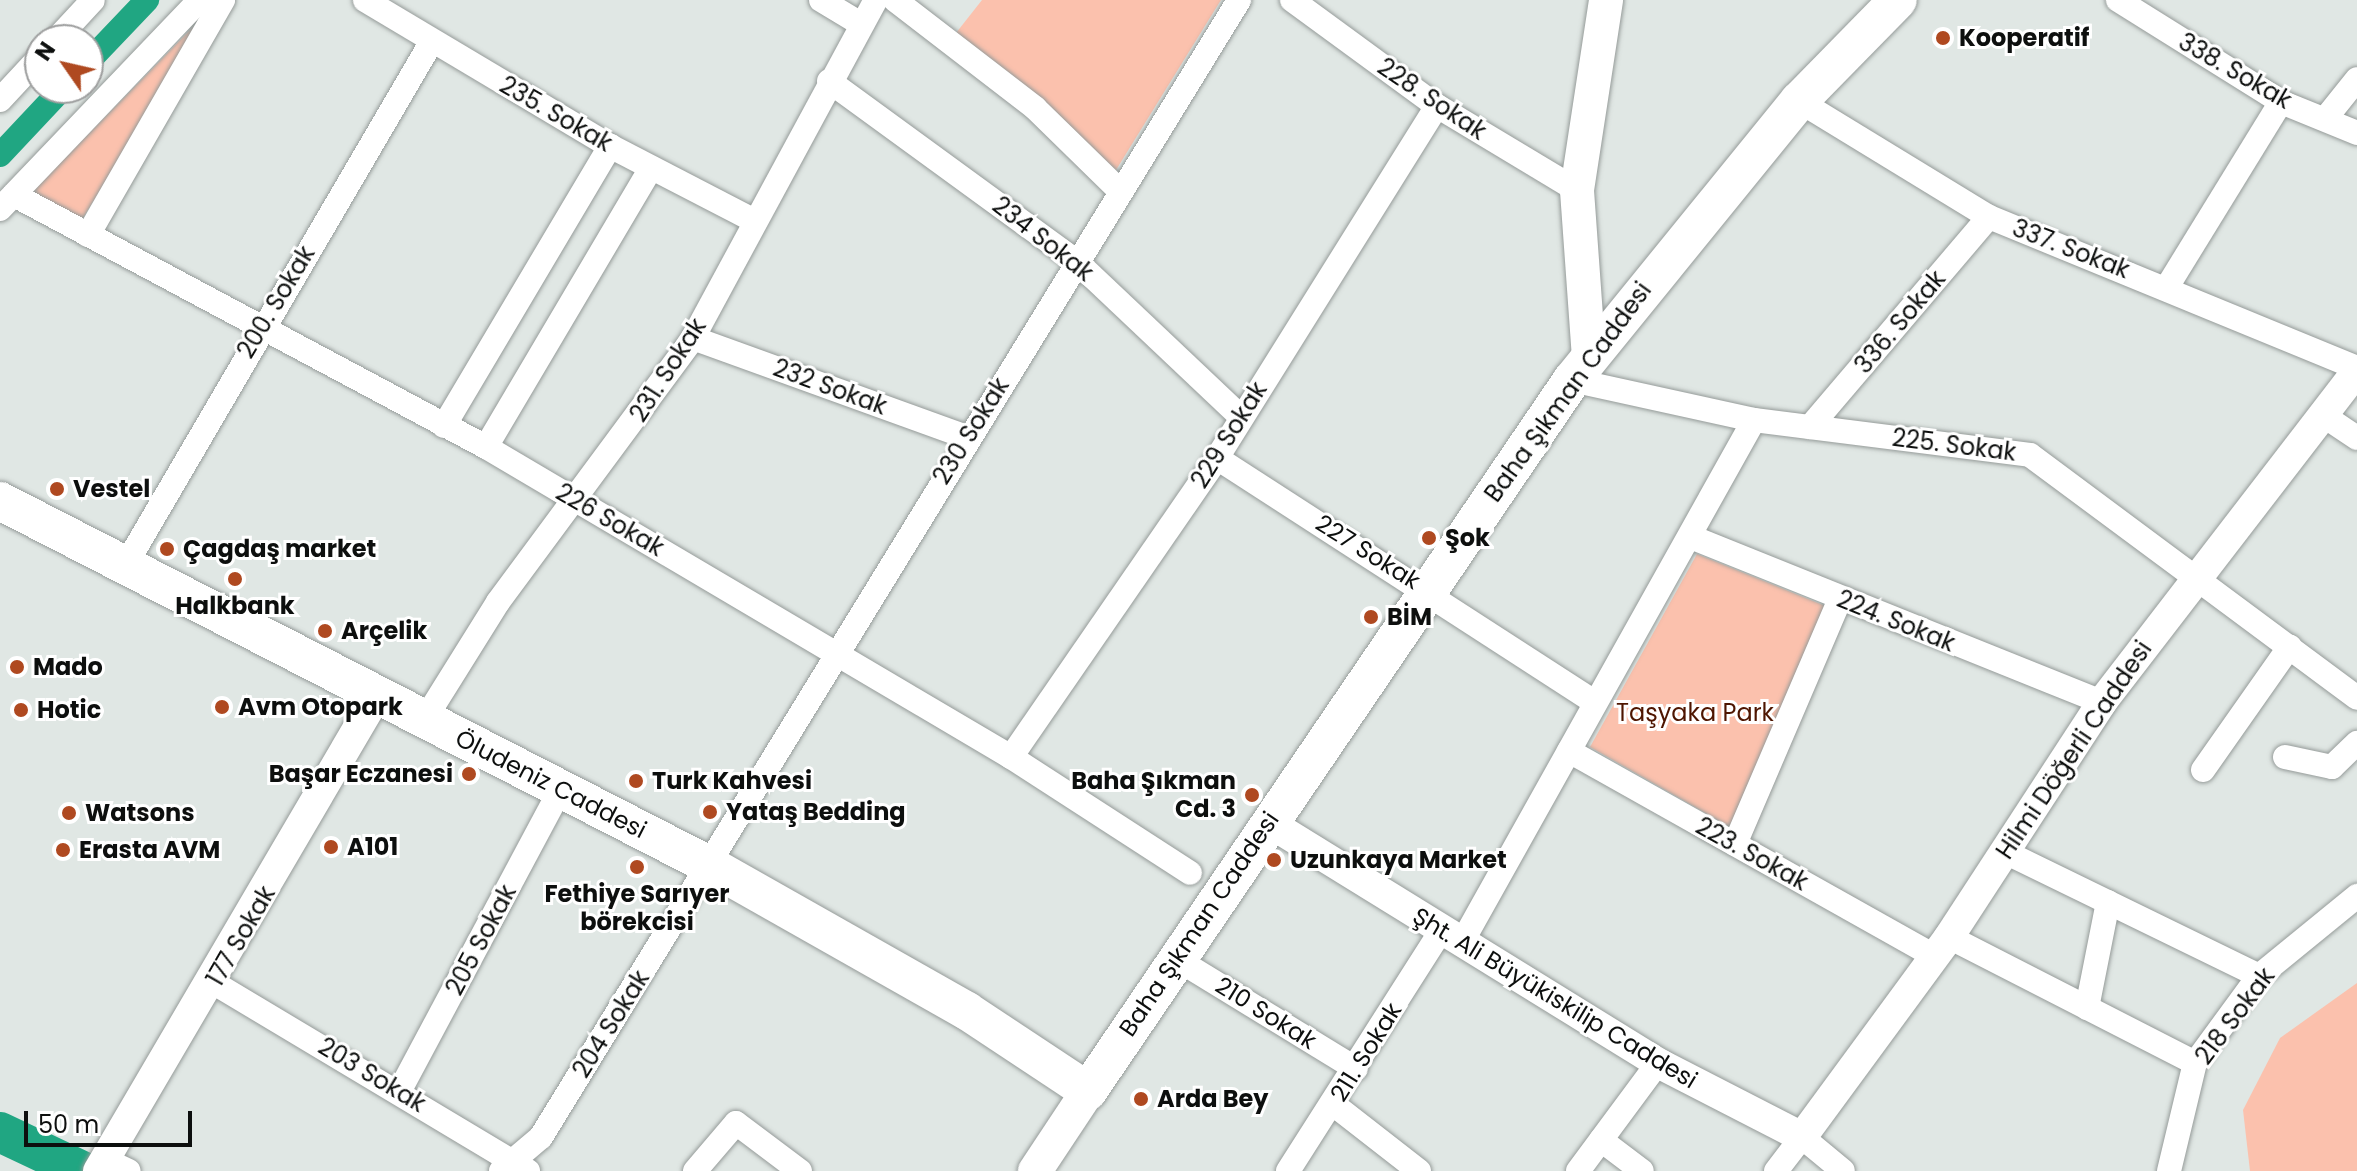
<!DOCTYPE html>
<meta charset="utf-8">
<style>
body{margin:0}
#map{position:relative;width:2357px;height:1171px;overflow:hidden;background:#e0e7e4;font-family:Poppins,sans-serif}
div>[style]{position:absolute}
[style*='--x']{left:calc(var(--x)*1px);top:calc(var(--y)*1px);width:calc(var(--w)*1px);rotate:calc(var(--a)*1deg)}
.green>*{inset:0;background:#fbc1ad}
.canal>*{height:24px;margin:-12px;padding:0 12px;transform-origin:12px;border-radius:12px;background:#20a682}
.river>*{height:40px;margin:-20px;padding:0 20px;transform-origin:20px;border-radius:20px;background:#20a682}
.roads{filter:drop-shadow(0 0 2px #959b99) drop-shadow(0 0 2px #959b99)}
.minor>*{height:24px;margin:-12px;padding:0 12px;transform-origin:12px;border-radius:12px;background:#fff}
.tertiary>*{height:30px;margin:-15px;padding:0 15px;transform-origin:15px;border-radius:15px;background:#fff}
.secondary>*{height:34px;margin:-17px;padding:0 17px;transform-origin:17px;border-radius:17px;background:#fff}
.primary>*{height:38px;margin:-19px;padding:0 19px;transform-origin:19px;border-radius:19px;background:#fff}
.dots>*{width:22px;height:22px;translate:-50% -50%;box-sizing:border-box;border:4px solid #fff;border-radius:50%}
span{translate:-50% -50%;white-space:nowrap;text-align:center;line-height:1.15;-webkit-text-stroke:6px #fff;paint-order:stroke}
.poi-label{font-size:24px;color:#0d0f0e;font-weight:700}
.left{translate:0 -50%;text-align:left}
.right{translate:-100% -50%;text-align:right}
.street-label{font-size:24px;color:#0d0f0e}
.park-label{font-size:24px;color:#4e1500}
.north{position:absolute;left:24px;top:24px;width:80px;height:80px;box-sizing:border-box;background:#fff;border:2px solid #9e9f9f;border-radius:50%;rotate:304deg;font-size:22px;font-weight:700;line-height:32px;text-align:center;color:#0d0f0e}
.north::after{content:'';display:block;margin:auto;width:28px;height:36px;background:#af4920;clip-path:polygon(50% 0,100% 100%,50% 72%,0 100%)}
.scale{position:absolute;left:24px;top:1111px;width:168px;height:36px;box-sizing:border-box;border:4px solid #0d0f0e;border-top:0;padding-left:10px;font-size:24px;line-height:28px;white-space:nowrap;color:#0d0f0e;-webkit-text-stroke:6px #fff;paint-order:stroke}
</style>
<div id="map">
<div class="green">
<i style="clip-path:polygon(982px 0,1221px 0,1116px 170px,956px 33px)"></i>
<i style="clip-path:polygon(193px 27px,199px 31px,81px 221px,31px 193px)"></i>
<i style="clip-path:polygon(1697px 554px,1828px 607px,1730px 827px,1590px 747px)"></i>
<i style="clip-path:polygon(2357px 983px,2357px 1171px,2250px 1171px,2243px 1110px,2280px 1038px)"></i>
</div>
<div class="canal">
<i style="--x:88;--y:62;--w:86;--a:-46.4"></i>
<i style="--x:0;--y:155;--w:92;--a:-46.8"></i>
</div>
<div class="river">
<i style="--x:0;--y:1132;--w:91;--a:25.4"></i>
</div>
<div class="roads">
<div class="minor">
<i style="--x:365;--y:0;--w:285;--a:30.8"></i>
<i style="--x:610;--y:146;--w:159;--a:27.4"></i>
<i style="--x:821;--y:0;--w:47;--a:31"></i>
<i style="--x:895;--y:0;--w:177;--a:37.6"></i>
<i style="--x:1035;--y:108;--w:120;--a:44.3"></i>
<i style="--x:1292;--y:0;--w:180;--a:36.2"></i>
<i style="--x:1437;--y:106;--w:163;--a:31"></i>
<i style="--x:2118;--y:0;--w:192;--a:32"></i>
<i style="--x:2281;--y:102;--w:82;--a:22.2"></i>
<i style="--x:56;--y:40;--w:54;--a:-47.2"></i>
<i style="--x:829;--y:81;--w:307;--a:36.1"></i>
<i style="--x:1077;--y:262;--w:226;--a:43.4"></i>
<i style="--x:0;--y:100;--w:59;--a:-47.1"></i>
<i style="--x:1799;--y:101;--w:223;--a:31.4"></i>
<i style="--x:1989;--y:217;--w:398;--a:22.3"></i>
<i style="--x:2325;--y:119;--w:51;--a:-51.3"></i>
<i style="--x:14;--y:195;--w:535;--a:28.1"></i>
<i style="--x:486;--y:447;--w:610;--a:30.56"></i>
<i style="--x:1011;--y:757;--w:213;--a:32.9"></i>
<i style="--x:0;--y:209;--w:289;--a:-46.3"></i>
<i style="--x:88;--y:235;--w:271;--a:-60.1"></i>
<i style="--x:2167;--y:287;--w:217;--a:-58.4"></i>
<i style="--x:693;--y:338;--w:290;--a:19.9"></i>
<i style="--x:1572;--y:380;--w:186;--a:12.4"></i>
<i style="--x:1754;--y:420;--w:278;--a:7.2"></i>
<i style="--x:2030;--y:455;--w:407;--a:36.6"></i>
<i style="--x:2321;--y:414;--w:43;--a:33.7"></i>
<i style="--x:444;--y:426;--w:326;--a:-59.3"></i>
<i style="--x:1810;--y:427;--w:276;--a:-49.6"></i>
<i style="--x:486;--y:447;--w:324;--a:-59.4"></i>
<i style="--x:1217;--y:458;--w:450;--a:32.9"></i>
<i style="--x:1691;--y:537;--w:443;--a:21.9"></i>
<i style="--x:125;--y:566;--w:608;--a:-59.68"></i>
<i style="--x:425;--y:719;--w:138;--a:-58"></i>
<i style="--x:498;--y:602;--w:328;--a:-53.5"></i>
<i style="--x:693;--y:338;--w:384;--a:-61.6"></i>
<i style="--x:1569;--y:751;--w:420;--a:29.3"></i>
<i style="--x:1011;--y:757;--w:363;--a:-55.4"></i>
<i style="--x:1217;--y:458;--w:415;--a:-58"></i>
<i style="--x:2285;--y:757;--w:48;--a:12"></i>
<i style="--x:2332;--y:767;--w:35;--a:-44"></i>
<i style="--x:2203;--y:770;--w:151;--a:-54.9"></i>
<i style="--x:1735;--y:844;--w:267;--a:-66.8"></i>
<i style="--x:2005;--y:852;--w:283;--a:26"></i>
<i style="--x:1949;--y:937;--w:276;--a:27.1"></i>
<i style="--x:1461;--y:944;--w:600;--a:-60.79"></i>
<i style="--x:1175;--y:958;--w:212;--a:31.5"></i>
<i style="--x:214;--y:983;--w:366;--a:30.9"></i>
<i style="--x:2087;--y:1008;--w:108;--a:-78.8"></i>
<i style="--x:400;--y:1090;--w:341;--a:-61.9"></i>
<i style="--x:1333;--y:1104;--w:109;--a:37.9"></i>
<i style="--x:1601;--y:1140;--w:51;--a:37.1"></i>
<i style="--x:105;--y:1160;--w:26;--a:25"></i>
<i style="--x:501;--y:1171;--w:52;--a:-40.4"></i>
<i style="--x:541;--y:1137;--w:1334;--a:-58.45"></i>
<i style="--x:695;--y:1171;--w:63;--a:-49.5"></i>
<i style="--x:736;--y:1123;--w:80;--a:36.9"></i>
<i style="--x:1288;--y:1171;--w:285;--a:-57.5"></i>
<i style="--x:1578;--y:1171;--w:134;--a:-53.5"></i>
<i style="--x:1776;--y:1171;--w:43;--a:-52.6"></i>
<i style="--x:1802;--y:1137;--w:53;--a:39.7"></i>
<i style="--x:2169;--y:1171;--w:111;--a:-76.5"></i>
<i style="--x:2195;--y:1063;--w:108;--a:-53.7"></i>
<i style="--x:2259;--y:976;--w:127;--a:-39.2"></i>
</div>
<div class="tertiary">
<i style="--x:1268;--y:822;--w:458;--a:31.7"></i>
<i style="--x:1658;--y:1063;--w:162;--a:27.2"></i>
<i style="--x:1802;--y:1137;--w:248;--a:-53.7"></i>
<i style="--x:1949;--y:937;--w:280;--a:-56.9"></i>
<i style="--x:2102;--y:702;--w:418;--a:-52.4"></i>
<i style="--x:98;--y:1171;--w:550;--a:-59.61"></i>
</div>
<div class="secondary">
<i style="--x:1589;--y:358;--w:168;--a:-94.1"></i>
<i style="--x:1577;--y:190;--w:192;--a:-81.3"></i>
<i style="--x:1035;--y:1171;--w:96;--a:-56.5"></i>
</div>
<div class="primary">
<i style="--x:0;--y:501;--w:797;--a:27.18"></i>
<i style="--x:709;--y:865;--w:296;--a:29.5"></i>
<i style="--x:967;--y:1011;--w:145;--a:33.5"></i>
<i style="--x:1088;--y:1091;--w:860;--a:-55.76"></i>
<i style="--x:1572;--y:380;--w:360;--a:-50.9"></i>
<i style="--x:1799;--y:101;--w:141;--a:-45.6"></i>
</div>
</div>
<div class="dots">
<i style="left:1943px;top:38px;background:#af4920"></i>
<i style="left:57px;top:489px;background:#af4920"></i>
<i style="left:1429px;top:538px;background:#af4920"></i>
<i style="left:167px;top:549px;background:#af4920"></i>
<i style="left:235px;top:579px;background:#af4920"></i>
<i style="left:1371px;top:617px;background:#af4920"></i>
<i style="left:325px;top:631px;background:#af4920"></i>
<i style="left:17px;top:667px;background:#af4920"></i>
<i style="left:222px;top:707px;background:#af4920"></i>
<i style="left:21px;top:710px;background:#af4920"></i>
<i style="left:469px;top:774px;background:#af4920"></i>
<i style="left:636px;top:781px;background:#af4920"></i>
<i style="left:1252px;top:795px;background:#af4920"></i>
<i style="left:710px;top:812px;background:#af4920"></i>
<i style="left:69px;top:813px;background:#af4920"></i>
<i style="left:331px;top:847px;background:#af4920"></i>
<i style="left:63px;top:850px;background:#af4920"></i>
<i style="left:1274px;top:860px;background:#af4920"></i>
<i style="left:637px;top:867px;background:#af4920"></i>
<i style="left:1141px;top:1099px;background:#af4920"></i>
</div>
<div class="poi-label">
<span class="left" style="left:1959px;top:38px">Kooperatif</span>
<span class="left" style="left:73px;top:489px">Vestel</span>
<span class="left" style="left:1445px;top:538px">Şok</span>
<span class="left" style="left:183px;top:549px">Çagdaş market</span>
<span style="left:235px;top:606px">Halkbank</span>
<span class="left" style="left:1387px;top:617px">BİM</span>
<span class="left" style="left:341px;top:631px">Arçelik</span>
<span class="left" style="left:33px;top:667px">Mado</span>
<span class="left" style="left:238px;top:707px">Avm Otopark</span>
<span class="left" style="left:37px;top:710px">Hotic</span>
<span class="right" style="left:453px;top:774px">Başar Eczanesi</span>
<span class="left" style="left:652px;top:781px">Turk Kahvesi</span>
<span class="right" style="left:1236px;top:795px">Baha Şıkman<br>Cd. 3</span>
<span class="left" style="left:726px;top:812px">Yataş Bedding</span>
<span class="left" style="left:85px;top:813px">Watsons</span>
<span class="left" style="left:347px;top:847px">A101</span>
<span class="left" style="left:79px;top:850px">Erasta AVM</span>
<span class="left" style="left:1290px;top:860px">Uzunkaya Market</span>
<span style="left:637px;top:908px">Fethiye Sarıyer<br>börekcisi</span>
<span class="left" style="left:1157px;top:1099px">Arda Bey</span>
</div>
<div class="street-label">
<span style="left:2235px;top:71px;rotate:30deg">338. Sokak</span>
<span style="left:1432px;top:99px;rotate:34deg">228. Sokak</span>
<span style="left:556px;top:114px;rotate:30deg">235. Sokak</span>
<span style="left:1043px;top:239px;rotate:38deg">234 Sokak</span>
<span style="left:2071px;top:249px;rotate:21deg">337. Sokak</span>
<span style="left:276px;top:302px;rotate:-59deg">200. Sokak</span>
<span style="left:1900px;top:322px;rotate:-50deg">336. Sokak</span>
<span style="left:668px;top:370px;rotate:-57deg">231. Sokak</span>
<span style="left:830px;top:387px;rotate:20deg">232 Sokak</span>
<span style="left:1568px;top:392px;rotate:-54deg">Baha Şıkman Caddesi</span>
<span style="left:971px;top:431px;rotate:-58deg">230 Sokak</span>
<span style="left:1229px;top:435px;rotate:-58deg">229 Sokak</span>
<span style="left:1954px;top:445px;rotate:7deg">225. Sokak</span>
<span style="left:610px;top:520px;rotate:30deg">226 Sokak</span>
<span style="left:1368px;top:552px;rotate:32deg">227 Sokak</span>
<span style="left:1896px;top:621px;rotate:22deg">224. Sokak</span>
<span style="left:2074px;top:750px;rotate:-56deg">Hilmi Döğerli Caddesi</span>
<span style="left:551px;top:784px;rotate:27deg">Öludeniz Caddesi</span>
<span style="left:1752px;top:854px;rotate:29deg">223. Sokak</span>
<span style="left:1199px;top:924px;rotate:-56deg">Baha Şıkman Caddesi</span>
<span style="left:241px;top:936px;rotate:-60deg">177 Sokak</span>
<span style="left:481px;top:940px;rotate:-62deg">205 Sokak</span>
<span style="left:1555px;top:998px;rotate:31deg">Şht. Ali Büyükiskilip Caddesi</span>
<span style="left:1266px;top:1013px;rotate:32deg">210 Sokak</span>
<span style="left:2235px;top:1016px;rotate:-53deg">218 Sokak</span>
<span style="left:611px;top:1024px;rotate:-58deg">204 Sokak</span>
<span style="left:1366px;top:1052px;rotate:-58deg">211. Sokak</span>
<span style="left:372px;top:1075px;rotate:31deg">203 Sokak</span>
</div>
<div class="park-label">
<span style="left:1695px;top:713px">Taşyaka Park</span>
</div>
<div class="north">N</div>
<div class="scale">50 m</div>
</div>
